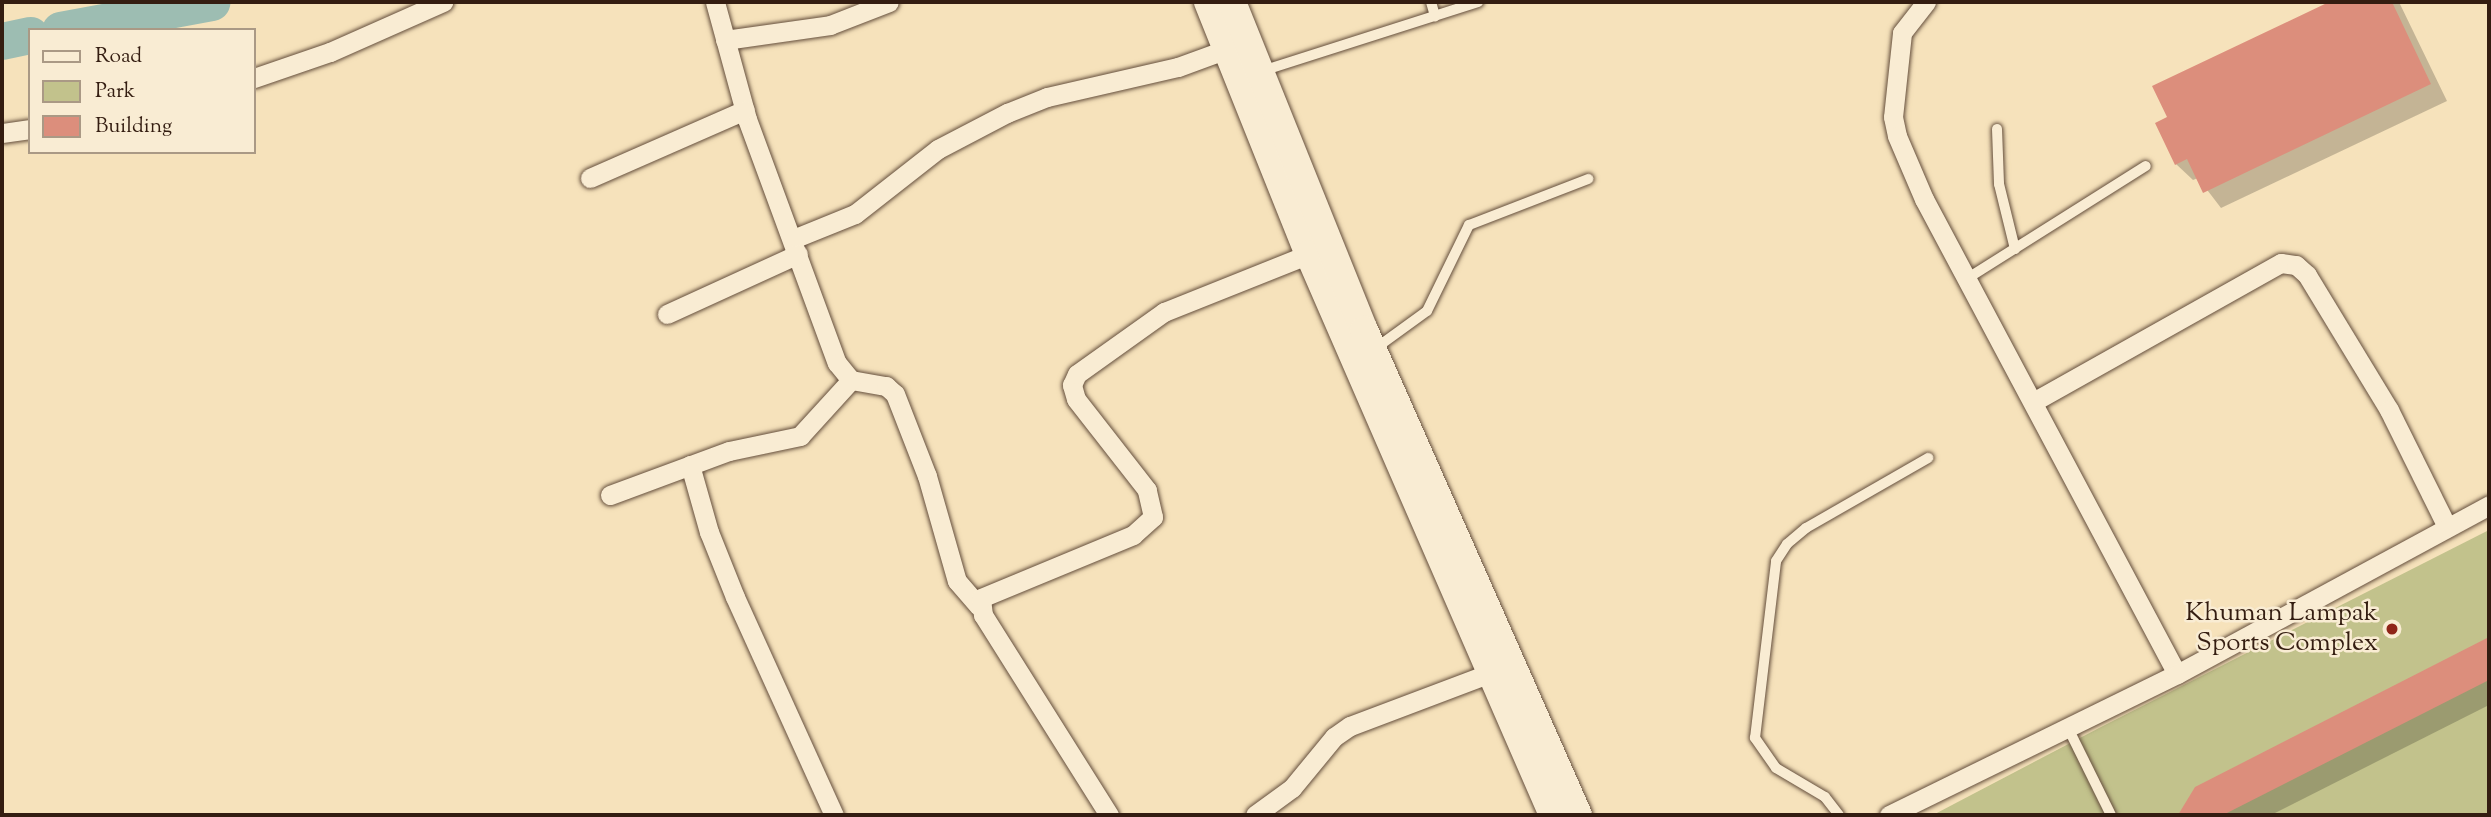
<!DOCTYPE html>
<style>
body{margin:0}
#map{position:relative;width:2491px;height:817px;overflow:hidden;background:#f6e2bb;font-family:"Sorts Mill Goudy",serif}
div>[style]{position:absolute}
[style*='--x']{left:calc(var(--x)*1px);top:calc(var(--y)*1px);width:calc(var(--w)*1px);rotate:calc(var(--a)*1deg)}
.green>*{inset:0;background:#c2c28c}
.shadow>*{inset:0;background:#0003}
.river>*{height:37px;margin:-18.5px;padding:0 18.5px;transform-origin:18.5px;border-radius:18.5px;background:#9dbdb2}
.building>*{inset:0;background:#dc8e7c}
.roads{filter:drop-shadow(0 0 2px #644e3c) drop-shadow(0 0 2px #644e3c)}
.service>*{height:10px;margin:-5px;padding:0 5px;transform-origin:5px;border-radius:5px;background:#f9ecd3}
.minor>*{height:19px;margin:-9.5px;padding:0 9.5px;transform-origin:9.5px;border-radius:9.5px;background:#f9ecd3}
.secondary>*{height:28px;margin:-14px;padding:0 14px;transform-origin:14px;border-radius:14px;background:#f9ecd3}
.dots>*{width:19px;height:19px;translate:-50% -50%;box-sizing:border-box;border:4px solid #f9ecd3;border-radius:50%}
span{translate:-50% -50%;white-space:nowrap;text-align:center;line-height:1.15;-webkit-text-stroke:5px #f9ecd3;paint-order:stroke}
.poi-label{font-size:26px;color:#341d11}
.right{translate:-100% -50%;text-align:right}
.frame{position:absolute;inset:0;border:4px solid #341d11;pointer-events:none}
.legend{position:absolute;left:28px;top:28px;width:228px;height:126px;box-sizing:border-box;background:#f9ecd3;border:2px solid #aa9985;margin:0;padding:9px 12px;list-style:none;font-size:21px;color:#341d11}
.legend li{display:flex;align-items:center;gap:14px;height:35px}
.legend b{width:35px;border:2px solid #aa9985}
</style>
<div id="map">
<div class="green">
<i style="clip-path:polygon(2489px 530px,2489px 815px,1933px 815px,2099px 728px)"></i>
</div>
<div class="shadow">
<i style="clip-path:polygon(2333px 2px,2399px 2px,2447px 101px,2221px 208px,2198px 178px,2193px 180px,2176px 164px,2170px 118px,2155px 86px)"></i>
<i style="clip-path:polygon(2488px 640px,2489px 705px,2271px 815px,2180px 815px,2196px 788px)"></i>
</div>
<div class="river">
<i style="--x:60;--y:30;--w:154;--a:-10.5"></i>
<i style="--x:2;--y:41;--w:29;--a:-12"></i>
</div>
<div class="building">
<i style="clip-path:polygon(2329px 2px,2392px 2px,2431px 84px,2203px 193px,2187px 159px,2175px 165px,2155px 123px,2167px 117px,2152px 86px)"></i>
<i style="clip-path:polygon(2489px 637px,2489px 680px,2223px 815px,2178px 815px,2195px 787px)"></i>
</div>
<div class="roads">
<div class="service">
<i style="--x:1431;--y:2;--w:15;--a:74"></i>
<i style="--x:1262;--y:71;--w:227;--a:-17.7"></i>
<i style="--x:1997;--y:129;--w:55;--a:87.9"></i>
<i style="--x:1999;--y:184;--w:67;--a:76.2"></i>
<i style="--x:1968;--y:278;--w:210;--a:-32.2"></i>
<i style="--x:1376;--y:348;--w:63;--a:-36"></i>
<i style="--x:1427;--y:311;--w:96;--a:-64"></i>
<i style="--x:1469;--y:225;--w:128;--a:-21.1"></i>
<i style="--x:2068;--y:728;--w:97;--a:63.7"></i>
<i style="--x:1839;--y:815;--w:23;--a:-128"></i>
<i style="--x:1825;--y:797;--w:57;--a:-149.4"></i>
<i style="--x:1776;--y:768;--w:37;--a:-125"></i>
<i style="--x:1755;--y:738;--w:178;--a:-83.2"></i>
<i style="--x:1776;--y:561;--w:20;--a:-57"></i>
<i style="--x:1787;--y:544;--w:25;--a:-40"></i>
<i style="--x:1806;--y:528;--w:141;--a:-29.8"></i>
</div>
<div class="minor">
<i style="--x:715;--y:2;--w:121;--a:74.7"></i>
<i style="--x:747;--y:119;--w:260;--a:69.8"></i>
<i style="--x:837;--y:363;--w:22;--a:51"></i>
<i style="--x:851;--y:380;--w:36;--a:10"></i>
<i style="--x:886;--y:386;--w:12;--a:42"></i>
<i style="--x:895;--y:394;--w:88;--a:68.7"></i>
<i style="--x:927;--y:476;--w:109;--a:74.1"></i>
<i style="--x:957;--y:581;--w:33;--a:49"></i>
<i style="--x:1926;--y:2;--w:39;--a:128"></i>
<i style="--x:1902;--y:33;--w:84;--a:96.1"></i>
<i style="--x:1893;--y:117;--w:19;--a:78"></i>
<i style="--x:1897;--y:136;--w:69;--a:66.8"></i>
<i style="--x:1924;--y:199;--w:538;--a:61.96"></i>
<i style="--x:725;--y:40;--w:106;--a:-8.1"></i>
<i style="--x:830;--y:25;--w:63;--a:-21.3"></i>
<i style="--x:254;--y:78;--w:80;--a:-18.9"></i>
<i style="--x:330;--y:52;--w:124;--a:-23.9"></i>
<i style="--x:2;--y:133;--w:28;--a:-8"></i>
<i style="--x:590;--y:178;--w:169;--a:-23.7"></i>
<i style="--x:793;--y:239;--w:67;--a:-22"></i>
<i style="--x:855;--y:214;--w:105;--a:-38.1"></i>
<i style="--x:938;--y:149;--w:78;--a:-27.6"></i>
<i style="--x:1007;--y:113;--w:43;--a:-21.8"></i>
<i style="--x:1047;--y:97;--w:134;--a:-12.9"></i>
<i style="--x:1178;--y:67;--w:52;--a:-20.2"></i>
<i style="--x:667;--y:314;--w:144;--a:-24.6"></i>
<i style="--x:2033;--y:402;--w:284;--a:-29.3"></i>
<i style="--x:2281;--y:263;--w:15;--a:8"></i>
<i style="--x:2296;--y:265;--w:15;--a:42"></i>
<i style="--x:2307;--y:275;--w:158;--a:58.7"></i>
<i style="--x:2389;--y:410;--w:131;--a:63.6"></i>
<i style="--x:690;--y:465;--w:70;--a:74.2"></i>
<i style="--x:709;--y:532;--w:70;--a:68.2"></i>
<i style="--x:735;--y:597;--w:239;--a:65.6"></i>
<i style="--x:610;--y:495;--w:127;--a:-20.3"></i>
<i style="--x:729;--y:451;--w:73;--a:-11.9"></i>
<i style="--x:800;--y:436;--w:76;--a:-47.7"></i>
<i style="--x:1109;--y:815;--w:236;--a:-122.2"></i>
<i style="--x:983;--y:615;--w:17;--a:-97"></i>
<i style="--x:981;--y:598;--w:165;--a:-22.5"></i>
<i style="--x:1133;--y:535;--w:27;--a:-42"></i>
<i style="--x:1153;--y:517;--w:28;--a:-103"></i>
<i style="--x:1147;--y:490;--w:115;--a:-128"></i>
<i style="--x:1076;--y:399;--w:15;--a:-106"></i>
<i style="--x:1072;--y:385;--w:12;--a:-66"></i>
<i style="--x:1077;--y:374;--w:107;--a:-35.5"></i>
<i style="--x:1164;--y:312;--w:156;--a:-21.8"></i>
<i style="--x:1255;--y:815;--w:46;--a:-36.1"></i>
<i style="--x:1292;--y:788;--w:66;--a:-50.5"></i>
<i style="--x:1334;--y:737;--w:19;--a:-35"></i>
<i style="--x:1350;--y:726;--w:161;--a:-20.7"></i>
<i style="--x:1889;--y:815;--w:321;--a:-26.1"></i>
<i style="--x:2177;--y:674;--w:355;--a:-28.4"></i>
</div>
<div class="secondary">
<i style="--x:1208;--y:2;--w:271;--a:68.2"></i>
<i style="--x:1309;--y:254;--w:612;--a:66.49"></i>
<i style="--x:1232;--y:2;--w:354;--a:68.1"></i>
<i style="--x:1364;--y:330;--w:530;--a:66.19"></i>
</div>
</div>
<div class="dots">
<i style="left:2392px;top:629px;background:#8f2418"></i>
</div>
<div class="poi-label">
<span class="right" style="left:2378px;top:629px">Khuman Lampak<br>Sports Complex</span>
</div>
<div class="frame"></div>
<ul class="legend">
<li><b style="height:9px;background:#f9ecd3"></b>Road</li>
<li><b style="height:19px;background:#c2c28c"></b>Park</li>
<li><b style="height:19px;background:#dc8e7c"></b>Building</li>
</ul>
</div>
